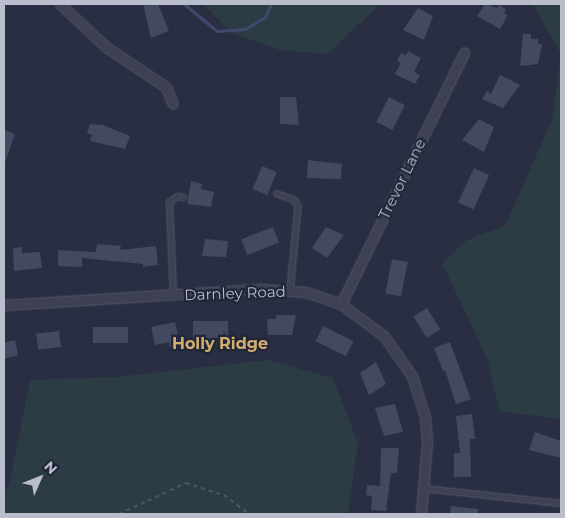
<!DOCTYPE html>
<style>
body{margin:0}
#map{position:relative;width:565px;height:518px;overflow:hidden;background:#292e43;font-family:Montserrat,sans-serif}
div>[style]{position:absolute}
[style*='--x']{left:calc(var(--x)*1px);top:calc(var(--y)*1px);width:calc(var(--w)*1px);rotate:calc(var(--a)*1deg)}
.green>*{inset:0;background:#2b3c44}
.stream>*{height:3px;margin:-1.5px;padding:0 1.5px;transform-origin:1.5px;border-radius:1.5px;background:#3f496b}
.building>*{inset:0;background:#434960;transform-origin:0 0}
.path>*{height:2px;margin-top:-1px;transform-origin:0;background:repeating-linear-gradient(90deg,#495960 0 4px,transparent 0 8px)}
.roads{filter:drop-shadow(0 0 1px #55596a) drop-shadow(0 0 1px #55596a)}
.service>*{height:4.5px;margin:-2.25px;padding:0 2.25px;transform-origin:2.25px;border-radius:2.25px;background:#3d4152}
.minor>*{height:9px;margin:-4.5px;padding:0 4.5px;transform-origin:4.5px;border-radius:4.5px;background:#3d4152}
span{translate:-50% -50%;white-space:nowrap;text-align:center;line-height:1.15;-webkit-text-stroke:4.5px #212638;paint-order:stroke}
.street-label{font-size:15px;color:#babdcc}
.neighbourhood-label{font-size:16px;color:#d3ae6f;font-weight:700}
.frame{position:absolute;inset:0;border:5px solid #babdcc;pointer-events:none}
.north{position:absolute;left:15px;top:453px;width:50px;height:50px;-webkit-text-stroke:4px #212638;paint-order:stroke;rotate:46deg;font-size:14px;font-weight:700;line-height:20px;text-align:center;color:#babdcc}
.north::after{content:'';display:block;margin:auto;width:18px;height:22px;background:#babdcc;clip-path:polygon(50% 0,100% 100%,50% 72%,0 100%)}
</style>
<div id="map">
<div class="green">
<i style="clip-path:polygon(203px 4px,380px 4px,328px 54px,280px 50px,232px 33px)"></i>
<i style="clip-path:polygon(533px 4px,561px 4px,561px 419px,499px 411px,488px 360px,442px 263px,467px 240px,505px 226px,552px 120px,561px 54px)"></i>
<i style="clip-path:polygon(268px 360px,333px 378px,358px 443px,348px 514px,4px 514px,4px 491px,9px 486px,30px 380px,116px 377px)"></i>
</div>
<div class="stream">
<i style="--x:184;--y:4;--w:43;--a:39.3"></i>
<i style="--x:217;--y:31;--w:28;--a:-4"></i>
<i style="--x:245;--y:29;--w:23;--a:-31"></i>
<i style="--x:265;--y:17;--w:14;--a:-65"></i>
</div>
<div class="building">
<i style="clip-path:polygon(143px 4px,158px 4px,169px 31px,151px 38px)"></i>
<i style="clip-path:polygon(485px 4px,497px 8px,499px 5px,506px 9px,504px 13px,508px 15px,500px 29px,477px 16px)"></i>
<i style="clip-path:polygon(418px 8px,433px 16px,424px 40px,403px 30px)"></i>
<i style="clip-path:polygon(523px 34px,531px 34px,531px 39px,538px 39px,538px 44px,542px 44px,538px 64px,520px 66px)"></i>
<i style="clip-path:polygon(408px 51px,421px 58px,414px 72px,420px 75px,415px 84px,395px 74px,401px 63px,397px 61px,401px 53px,406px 55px)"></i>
<i style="clip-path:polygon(500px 75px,520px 85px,503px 108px,482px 99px,487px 91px,491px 94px)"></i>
<i style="clip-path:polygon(280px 97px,296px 97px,299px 125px,280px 124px)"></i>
<i style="left:389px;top:97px;width:18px;height:28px;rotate:27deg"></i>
<i style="clip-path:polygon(479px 119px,494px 127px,484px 152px,462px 140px)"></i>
<i style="clip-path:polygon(90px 124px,103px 125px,130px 136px,125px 149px,90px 141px,92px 135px,87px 133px)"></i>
<i style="clip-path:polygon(4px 130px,15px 134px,5px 163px,4px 163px)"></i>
<i style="clip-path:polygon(308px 160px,342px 164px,341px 179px,307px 178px)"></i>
<i style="left:262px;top:166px;width:16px;height:25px;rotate:22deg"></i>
<i style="left:474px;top:168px;width:17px;height:38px;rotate:25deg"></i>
<i style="clip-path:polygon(191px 181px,202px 184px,201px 189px,214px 192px,211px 207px,187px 204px)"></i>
<i style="left:273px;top:227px;width:17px;height:34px;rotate:69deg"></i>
<i style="clip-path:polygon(326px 227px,344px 235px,327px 258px,312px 248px)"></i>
<i style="clip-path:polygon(205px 239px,228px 241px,226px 257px,202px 256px)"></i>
<i style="clip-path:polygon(97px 244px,121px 246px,120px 250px,156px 246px,158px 265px,143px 267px,143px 264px,82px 258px,82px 267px,58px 266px,58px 250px,96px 252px)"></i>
<i style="clip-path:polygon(22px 247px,22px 253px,40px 252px,42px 268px,14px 271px,13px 248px)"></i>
<i style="left:392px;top:259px;width:16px;height:35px;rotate:11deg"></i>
<i style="left:427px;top:308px;width:25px;height:16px;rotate:58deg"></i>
<i style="clip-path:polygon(276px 315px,296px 315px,292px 335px,268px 335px,267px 319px,276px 319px)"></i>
<i style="left:193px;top:321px;width:35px;height:19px"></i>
<i style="clip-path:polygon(175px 322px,180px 345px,170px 347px,169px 342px,155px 345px,151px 327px)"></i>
<i style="left:323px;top:326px;width:34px;height:17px;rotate:26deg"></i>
<i style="left:128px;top:327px;width:16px;height:35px;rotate:90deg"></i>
<i style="left:59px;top:331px;width:16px;height:23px;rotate:83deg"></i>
<i style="clip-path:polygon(15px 340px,18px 355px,4px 359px,4px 343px)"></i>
<i style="clip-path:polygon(450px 342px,471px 399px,456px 404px,445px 370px,443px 371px,434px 348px)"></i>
<i style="clip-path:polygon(376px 362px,386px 384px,369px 395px,360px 373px)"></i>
<i style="clip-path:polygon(395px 404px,403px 432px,384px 436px,375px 408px)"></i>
<i style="clip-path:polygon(472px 414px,475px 439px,470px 439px,471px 477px,454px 477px,454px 453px,460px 453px,456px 416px)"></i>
<i style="clip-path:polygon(535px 432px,561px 441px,561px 458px,529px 450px)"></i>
<i style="clip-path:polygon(383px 448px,399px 448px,397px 473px,391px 473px,386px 511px,371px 510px,372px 496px,366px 495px,367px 485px,380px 486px,381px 449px)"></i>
<i style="clip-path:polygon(451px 506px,478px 509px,478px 514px,450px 514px)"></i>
</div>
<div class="path">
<i style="--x:119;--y:514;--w:74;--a:-24.8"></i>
<i style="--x:186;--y:483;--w:40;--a:18"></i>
<i style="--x:224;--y:495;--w:31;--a:37"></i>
</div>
<div class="roads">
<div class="service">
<i style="--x:276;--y:193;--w:20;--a:20"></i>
<i style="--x:295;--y:200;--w:7;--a:63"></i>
<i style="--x:298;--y:206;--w:84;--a:95.4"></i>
<i style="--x:173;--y:295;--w:93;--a:-92.5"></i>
<i style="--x:169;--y:202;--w:10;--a:-37"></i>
<i style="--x:177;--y:196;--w:6;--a:9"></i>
<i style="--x:423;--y:488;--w:139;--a:6.2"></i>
</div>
<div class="minor">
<i style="--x:60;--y:4;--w:63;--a:43.1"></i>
<i style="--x:106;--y:47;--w:72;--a:33.7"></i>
<i style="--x:166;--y:87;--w:18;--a:68"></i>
<i style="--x:341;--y:304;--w:280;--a:-63.9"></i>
<i style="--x:4;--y:305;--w:257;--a:-3.6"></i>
<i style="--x:261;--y:289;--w:45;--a:3.8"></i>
<i style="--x:306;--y:292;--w:37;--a:19"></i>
<i style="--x:341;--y:304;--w:54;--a:36.7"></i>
<i style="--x:384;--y:336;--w:49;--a:55"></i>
<i style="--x:412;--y:376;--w:43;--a:72.4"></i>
<i style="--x:425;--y:417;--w:25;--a:85"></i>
<i style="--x:427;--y:442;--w:72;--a:94.8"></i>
</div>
</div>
<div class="street-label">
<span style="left:402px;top:179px;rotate:-64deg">Trevor Lane</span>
<span style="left:235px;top:293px;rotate:-2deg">Darnley Road</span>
</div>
<div class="neighbourhood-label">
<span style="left:220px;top:344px">Holly Ridge</span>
</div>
<div class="frame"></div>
<div class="north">N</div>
</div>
